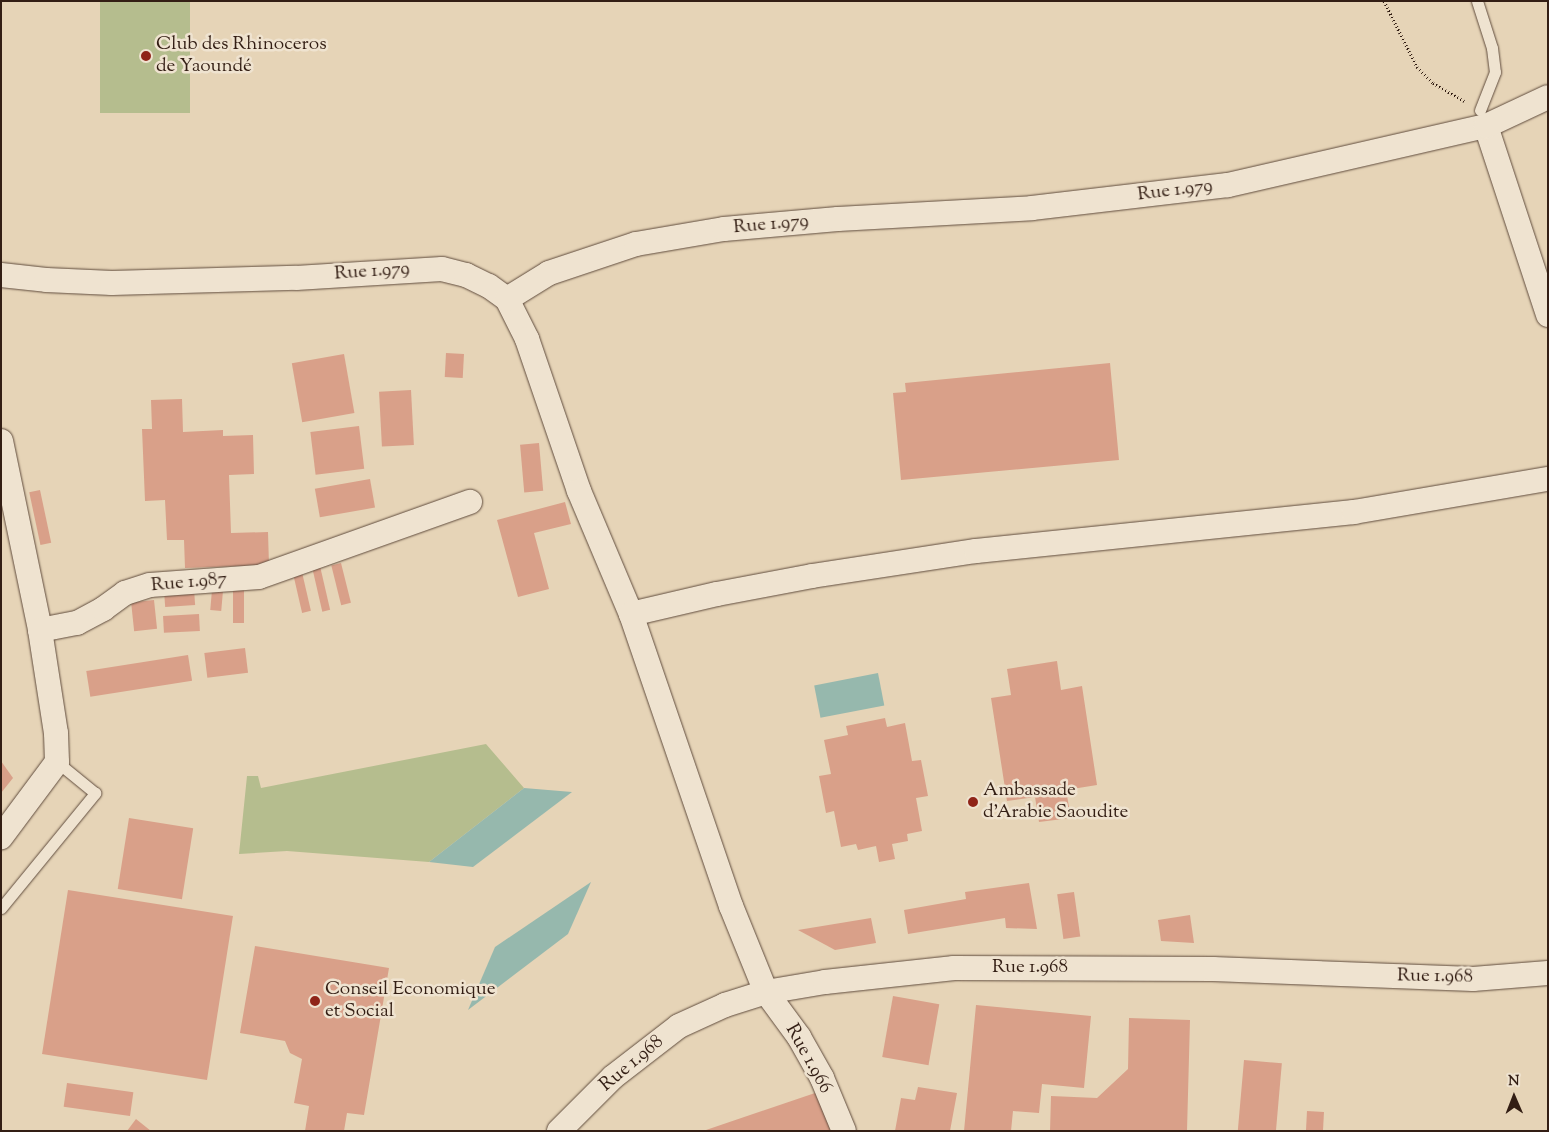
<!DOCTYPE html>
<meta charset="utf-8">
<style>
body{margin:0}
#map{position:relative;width:1549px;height:1132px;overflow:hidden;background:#e6d4b7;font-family:"Sorts Mill Goudy",serif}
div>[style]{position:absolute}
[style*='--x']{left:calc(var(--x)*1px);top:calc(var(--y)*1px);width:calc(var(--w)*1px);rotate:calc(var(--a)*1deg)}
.green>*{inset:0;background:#b5bd8e;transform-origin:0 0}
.water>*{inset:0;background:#96b8ad;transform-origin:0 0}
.building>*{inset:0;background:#d9a089;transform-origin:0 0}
.path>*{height:3px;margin-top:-1.5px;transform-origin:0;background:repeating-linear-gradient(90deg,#331e14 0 1px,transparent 0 3.5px)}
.roads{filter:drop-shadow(0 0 1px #604c3d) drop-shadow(0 0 1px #604c3d)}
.lane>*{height:11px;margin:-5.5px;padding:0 5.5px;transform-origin:5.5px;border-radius:5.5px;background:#efe3d0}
.street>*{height:24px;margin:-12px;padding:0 12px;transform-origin:12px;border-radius:12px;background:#efe3d0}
.dots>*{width:14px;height:14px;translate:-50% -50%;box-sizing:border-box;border:2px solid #efe3d0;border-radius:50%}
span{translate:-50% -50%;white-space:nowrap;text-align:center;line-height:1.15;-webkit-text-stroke:5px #efe3d0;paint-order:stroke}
.poi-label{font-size:19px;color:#331e14}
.left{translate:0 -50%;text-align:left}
.street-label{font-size:19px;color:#331e14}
.frame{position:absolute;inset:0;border:2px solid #331e14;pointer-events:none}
.north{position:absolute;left:1489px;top:1072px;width:50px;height:50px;-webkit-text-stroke:4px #efe3d0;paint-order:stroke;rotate:359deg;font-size:14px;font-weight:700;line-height:20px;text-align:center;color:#331e14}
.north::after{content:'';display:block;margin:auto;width:18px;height:22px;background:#331e14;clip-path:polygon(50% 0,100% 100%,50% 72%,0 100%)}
</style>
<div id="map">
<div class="green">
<i style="left:100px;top:1px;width:90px;height:112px"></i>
<i style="clip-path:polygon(486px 744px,524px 788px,429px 862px,287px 851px,239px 854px,247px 776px,258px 776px,261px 788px)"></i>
</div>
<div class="water">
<i style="left:878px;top:673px;width:33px;height:65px;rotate:79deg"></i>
<i style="clip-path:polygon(524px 788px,572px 792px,473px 867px,429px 862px)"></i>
<i style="clip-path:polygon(591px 882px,568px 934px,468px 1010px,495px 947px)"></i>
</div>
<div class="building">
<i style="left:446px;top:353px;width:18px;height:24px;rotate:3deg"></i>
<i style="left:344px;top:354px;width:60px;height:53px;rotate:80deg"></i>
<i style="clip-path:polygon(1110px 363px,1119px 460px,901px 480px,893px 393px,906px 392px,905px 383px)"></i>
<i style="left:411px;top:390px;width:55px;height:32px;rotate:87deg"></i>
<i style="clip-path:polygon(182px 399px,183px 432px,223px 430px,223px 436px,253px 435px,254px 474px,229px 475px,231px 533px,268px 532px,269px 565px,185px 568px,184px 540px,167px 540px,165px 500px,145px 501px,142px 429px,152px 429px,151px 400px)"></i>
<i style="left:359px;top:426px;width:43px;height:49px;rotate:83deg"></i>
<i style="left:539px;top:443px;width:48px;height:19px;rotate:85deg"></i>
<i style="left:370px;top:479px;width:29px;height:56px;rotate:80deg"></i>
<i style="left:40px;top:490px;width:54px;height:11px;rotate:78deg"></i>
<i style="clip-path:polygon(565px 502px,571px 524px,534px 533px,549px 589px,518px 597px,497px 520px)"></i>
<i style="left:341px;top:563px;width:41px;height:10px;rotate:76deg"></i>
<i style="left:320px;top:566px;width:45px;height:8px;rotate:77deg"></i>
<i style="left:301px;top:568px;width:44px;height:9px;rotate:77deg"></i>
<i style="left:233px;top:581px;width:11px;height:42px"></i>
<i style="left:194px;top:589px;width:16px;height:30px;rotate:86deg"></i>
<i style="left:212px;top:590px;width:11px;height:20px;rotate:5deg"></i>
<i style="left:154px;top:600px;width:29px;height:23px;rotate:84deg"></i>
<i style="left:199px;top:614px;width:17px;height:36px;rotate:87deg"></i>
<i style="left:245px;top:648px;width:25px;height:41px;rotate:83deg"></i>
<i style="left:188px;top:655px;width:26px;height:103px;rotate:81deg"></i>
<i style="clip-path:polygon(1057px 661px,1061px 690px,1082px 686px,1097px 785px,1066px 790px,1071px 818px,1039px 822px,1035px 797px,1007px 801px,991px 698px,1011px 695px,1007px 669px)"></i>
<i style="clip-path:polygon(885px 718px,887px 727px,905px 723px,912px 761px,921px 760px,928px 796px,916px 798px,922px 831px,907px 834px,908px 841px,892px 844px,895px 859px,879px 862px,876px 846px,858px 850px,856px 844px,841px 847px,834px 811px,826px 813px,819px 776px,831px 774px,824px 740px,848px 735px,846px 726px)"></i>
<i style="clip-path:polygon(1px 761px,13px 778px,1px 793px)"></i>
<i style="left:129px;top:818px;width:65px;height:72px;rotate:9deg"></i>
<i style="clip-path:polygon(1029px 883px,1037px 929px,1006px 928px,1005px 918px,908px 934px,904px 910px,966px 899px,965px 892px)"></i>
<i style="left:68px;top:890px;width:167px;height:166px;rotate:9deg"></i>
<i style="left:1074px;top:892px;width:45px;height:17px;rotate:82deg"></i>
<i style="clip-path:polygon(1190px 915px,1194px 943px,1161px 941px,1158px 920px)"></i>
<i style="clip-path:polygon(871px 918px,876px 943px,835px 950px,798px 930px)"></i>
<i style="clip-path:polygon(255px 946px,389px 968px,364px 1115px,347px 1113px,344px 1131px,305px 1131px,309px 1106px,294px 1103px,302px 1059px,290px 1053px,285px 1041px,240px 1033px)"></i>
<i style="left:893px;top:996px;width:47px;height:62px;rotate:10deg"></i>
<i style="clip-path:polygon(976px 1005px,1091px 1016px,1084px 1088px,1042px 1084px,1039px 1113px,1013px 1111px,1011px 1131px,964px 1131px)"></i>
<i style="clip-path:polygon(1129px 1018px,1190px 1020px,1187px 1131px,1050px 1131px,1051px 1096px,1097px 1098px,1128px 1069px)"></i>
<i style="left:1244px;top:1060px;width:38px;height:71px;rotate:5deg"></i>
<i style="left:67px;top:1083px;width:67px;height:24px;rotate:8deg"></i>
<i style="clip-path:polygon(918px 1087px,957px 1093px,950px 1131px,895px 1131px,901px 1098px,915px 1100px)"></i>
<i style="clip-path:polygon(818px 1092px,831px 1131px,706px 1131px,706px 1130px)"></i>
<i style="left:1307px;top:1111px;width:17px;height:20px;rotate:3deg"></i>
<i style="clip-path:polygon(136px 1119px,151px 1131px,127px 1131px)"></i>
</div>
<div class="path">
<i style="--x:1384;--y:1;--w:74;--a:63.4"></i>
<i style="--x:1417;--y:67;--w:23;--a:45"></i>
<i style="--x:1433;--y:83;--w:36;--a:30"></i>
</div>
<div class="roads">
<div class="lane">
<i style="--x:1477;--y:1;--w:49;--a:72.3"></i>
<i style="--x:1492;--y:48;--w:24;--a:83"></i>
<i style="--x:1495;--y:72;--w:41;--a:111.5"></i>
<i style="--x:1;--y:908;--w:149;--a:-50.7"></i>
<i style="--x:95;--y:793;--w:49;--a:-140.8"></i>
</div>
<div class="street">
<i style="--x:1486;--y:126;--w:199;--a:71.8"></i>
<i style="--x:1;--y:275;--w:45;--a:6.3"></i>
<i style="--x:46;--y:280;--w:66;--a:2.6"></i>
<i style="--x:112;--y:283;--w:184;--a:-1.6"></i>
<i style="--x:296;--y:278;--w:146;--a:-3.5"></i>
<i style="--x:442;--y:269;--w:25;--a:14"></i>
<i style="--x:466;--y:275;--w:25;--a:26"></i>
<i style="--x:489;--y:286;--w:22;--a:36"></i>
<i style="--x:507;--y:299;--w:45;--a:63.4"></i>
<i style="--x:527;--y:339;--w:161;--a:71.1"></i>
<i style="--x:579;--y:491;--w:134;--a:67.1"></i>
<i style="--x:631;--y:614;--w:309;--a:71.1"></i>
<i style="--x:731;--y:906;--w:93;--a:67.9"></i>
<i style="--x:766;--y:992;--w:56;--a:53.7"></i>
<i style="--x:799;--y:1037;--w:47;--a:60.7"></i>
<i style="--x:822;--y:1078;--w:57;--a:67.5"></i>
<i style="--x:507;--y:299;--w:49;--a:-31.8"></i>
<i style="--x:549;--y:273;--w:92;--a:-18.4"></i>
<i style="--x:636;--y:244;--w:89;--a:-9.7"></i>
<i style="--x:724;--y:229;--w:114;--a:-5"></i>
<i style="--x:838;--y:219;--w:194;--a:-3.2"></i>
<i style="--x:1032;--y:208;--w:197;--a:-6.7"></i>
<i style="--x:1228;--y:185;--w:265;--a:-12.9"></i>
<i style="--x:1486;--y:126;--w:68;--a:-25.1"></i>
<i style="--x:1;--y:441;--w:193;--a:78.3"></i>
<i style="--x:40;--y:630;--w:104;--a:81.2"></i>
<i style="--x:56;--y:733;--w:29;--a:88"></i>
<i style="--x:57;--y:762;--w:94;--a:126.7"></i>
<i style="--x:631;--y:614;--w:88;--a:-13.1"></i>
<i style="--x:717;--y:594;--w:97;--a:-10.7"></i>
<i style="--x:812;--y:576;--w:166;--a:-8.7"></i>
<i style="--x:976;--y:551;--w:380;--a:-5.9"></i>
<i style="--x:1354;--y:512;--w:197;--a:-9.7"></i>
<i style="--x:40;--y:630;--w:38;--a:-11"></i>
<i style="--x:77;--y:623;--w:30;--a:-28"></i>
<i style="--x:103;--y:609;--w:27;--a:-36"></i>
<i style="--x:125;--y:593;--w:26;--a:-18"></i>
<i style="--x:150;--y:585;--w:109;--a:-4.2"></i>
<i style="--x:259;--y:577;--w:224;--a:-19.6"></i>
<i style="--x:559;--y:1131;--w:76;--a:-45"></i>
<i style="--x:613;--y:1077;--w:83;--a:-37.7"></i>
<i style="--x:679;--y:1026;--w:51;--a:-24.5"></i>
<i style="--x:725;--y:1005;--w:43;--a:-17.6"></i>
<i style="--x:766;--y:992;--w:60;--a:-9.6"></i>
<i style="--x:825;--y:982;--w:130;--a:-6.2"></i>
<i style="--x:954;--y:968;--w:259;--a:0.2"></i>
<i style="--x:1213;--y:969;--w:260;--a:2.2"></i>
<i style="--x:1473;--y:979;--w:75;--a:-4.6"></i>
</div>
</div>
<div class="dots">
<i style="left:146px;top:56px;background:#8f2418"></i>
<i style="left:973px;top:802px;background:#8f2418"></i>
<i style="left:315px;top:1001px;background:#8f2418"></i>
</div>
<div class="poi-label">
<span class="left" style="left:156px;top:56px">Club des Rhinoceros<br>de Yaoundé</span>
<span class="left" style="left:983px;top:802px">Ambassade<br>d'Arabie Saoudite</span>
<span class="left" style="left:325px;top:1001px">Conseil Economique<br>et Social</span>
</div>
<div class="street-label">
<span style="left:1175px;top:191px;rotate:-7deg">Rue 1.979</span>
<span style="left:771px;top:225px;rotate:-5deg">Rue 1.979</span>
<span style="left:372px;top:272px;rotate:-4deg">Rue 1.979</span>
<span style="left:189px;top:583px;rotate:-5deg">Rue 1.987</span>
<span style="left:1030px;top:968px">Rue 1.968</span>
<span style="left:1435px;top:977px;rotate:1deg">Rue 1.968</span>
<span style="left:808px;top:1059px;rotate:61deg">Rue 1.966</span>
<span style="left:632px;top:1064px;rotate:-40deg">Rue 1.968</span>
</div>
<div class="frame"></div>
<div class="north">N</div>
</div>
